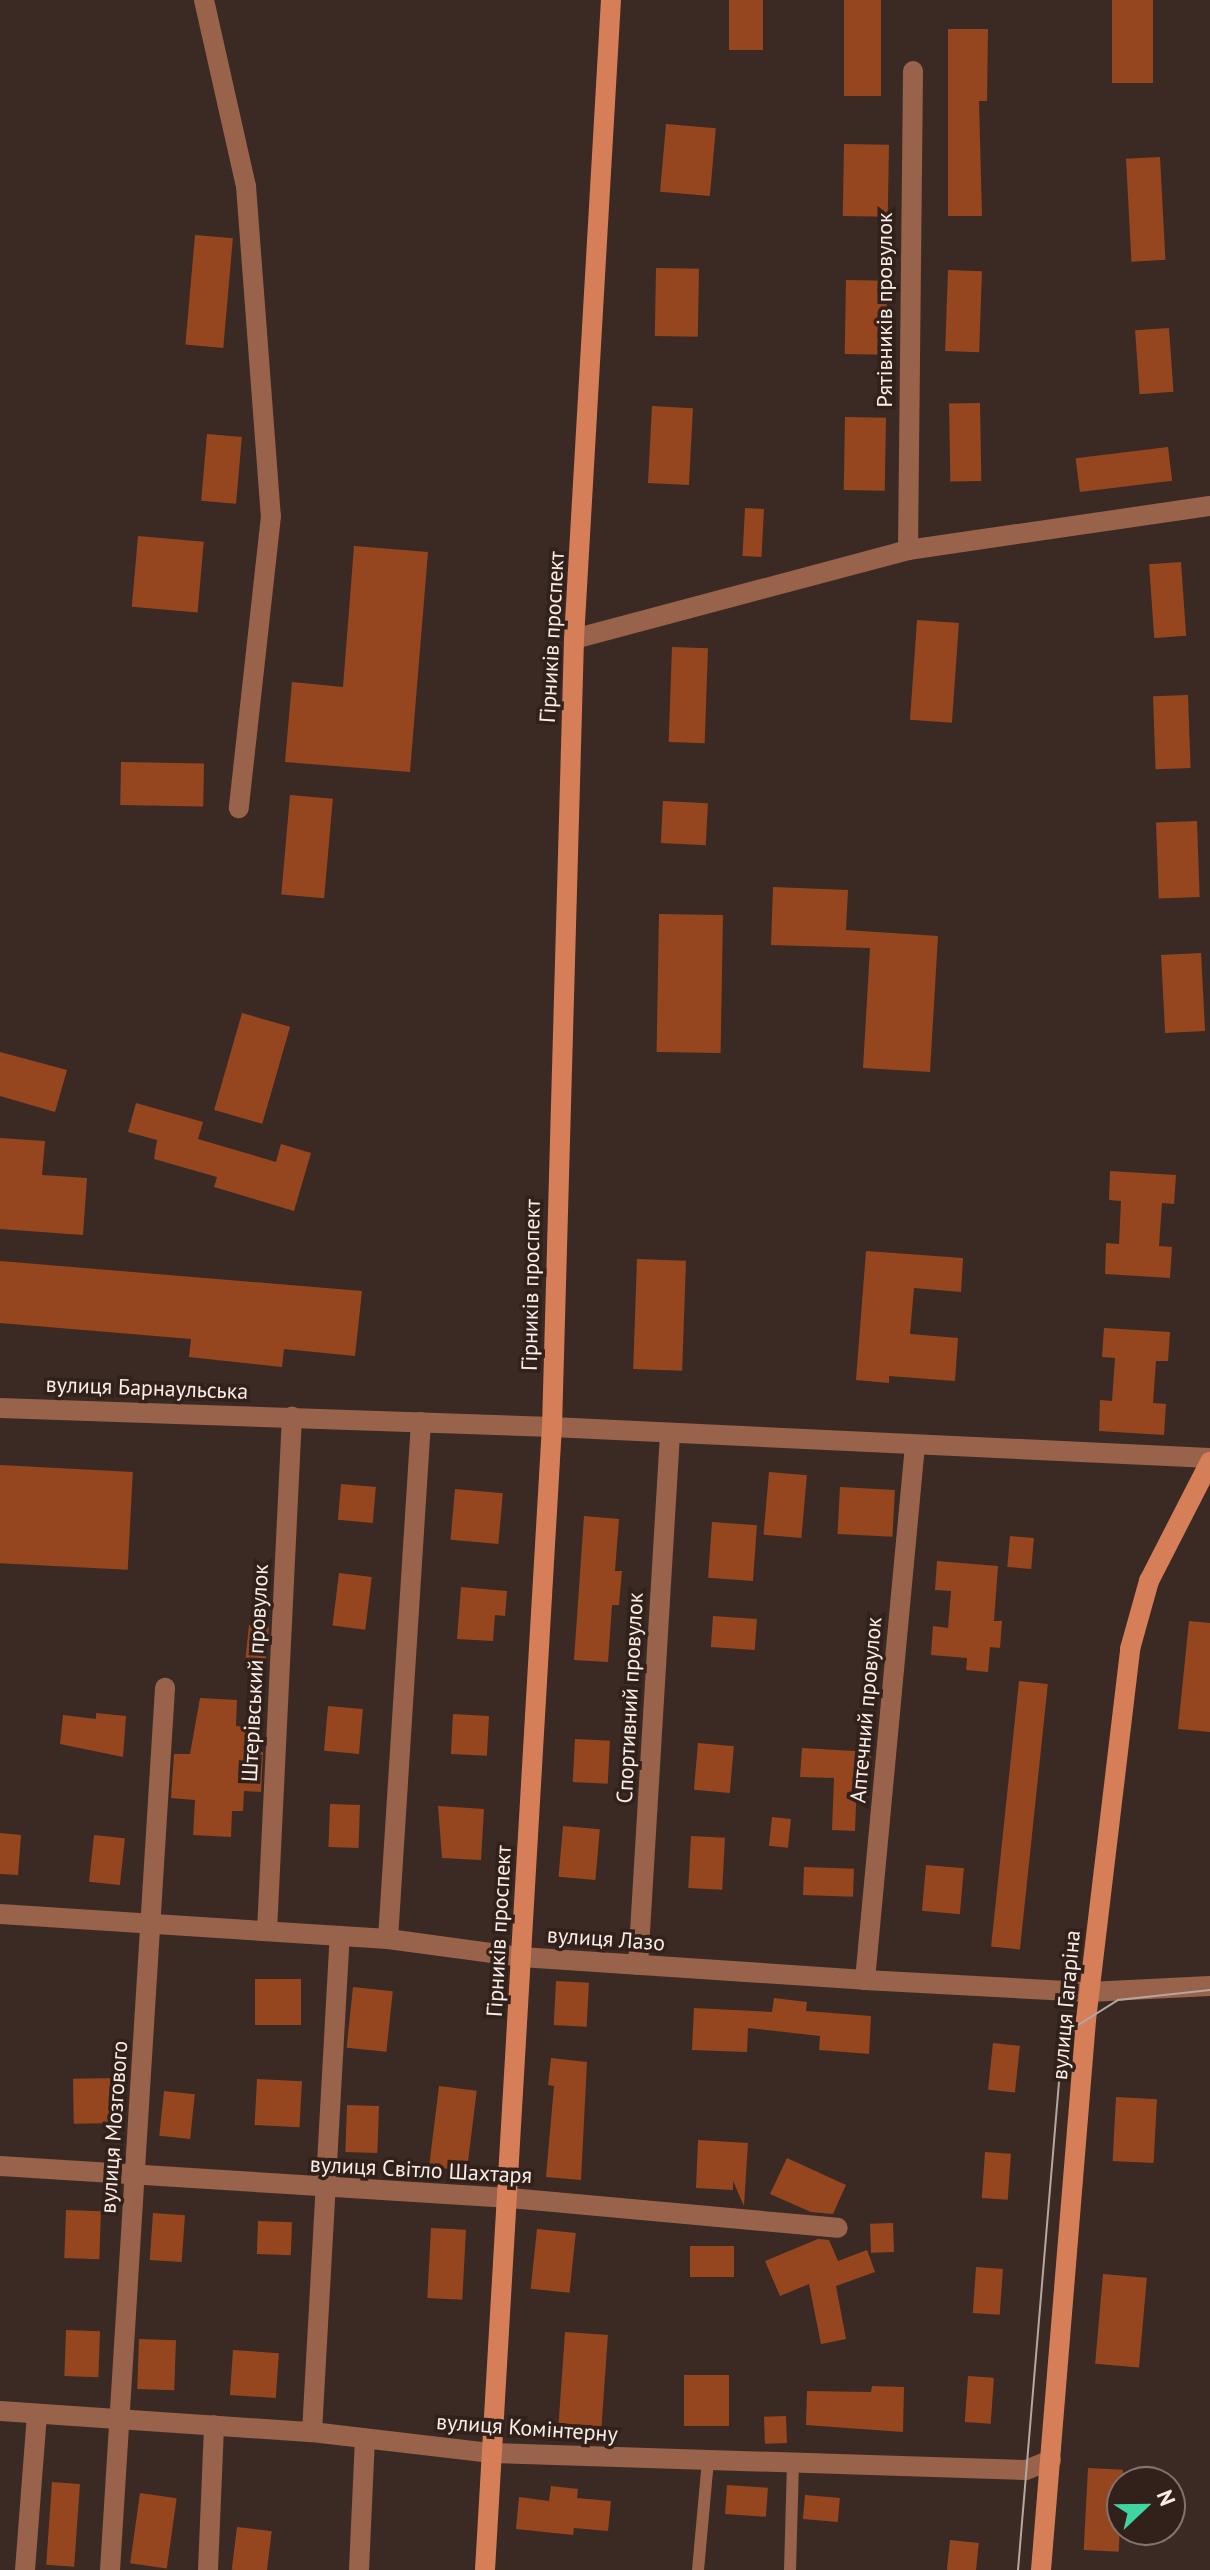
<!DOCTYPE html>
<meta charset="utf-8">
<style>
body{margin:0}
#map{position:relative;width:1210px;height:2570px;overflow:hidden;background:#3b2a23;font-family:"PT Sans",sans-serif}
div>[style]{position:absolute}
[style*='--x']{left:calc(var(--x)*1px);top:calc(var(--y)*1px);width:calc(var(--w)*1px);rotate:calc(var(--a)*1deg)}
.building>*{inset:0;background:#95461f;transform-origin:0 0}
.service>*{height:12px;margin:-6px;padding:0 6px;transform-origin:6px;border-radius:6px;background:#99624a}
.minor>*{height:20px;margin:-10px;padding:0 10px;transform-origin:10px;border-radius:10px;background:#99624a}
.secondary>*{height:20px;margin:-10px;padding:0 10px;transform-origin:10px;border-radius:10px;background:#d57e57}
.tram>*{height:2px;margin:-1px;padding:0 1px;transform-origin:1px;border-radius:1px;background:#b4a7a1}
span{translate:-50% -50%;white-space:nowrap;text-align:center;line-height:1.15;-webkit-text-stroke:7px #31211a;paint-order:stroke}
.street-label{font-size:22px;color:#f8ede8}
.north{position:absolute;left:1106px;top:2466px;width:80px;height:80px;box-sizing:border-box;background:#31211a;border:2px solid #81736c;border-radius:50%;rotate:68deg;font-size:22px;font-weight:700;line-height:32px;text-align:center;color:#f8ede8}
.north::after{content:'';display:block;margin:auto;width:28px;height:36px;background:#40d4a2;clip-path:polygon(50% 0,100% 100%,50% 72%,0 100%)}
</style>
<div id="map">
<div class="building">
<i style="left:729px;top:0;width:34px;height:50px"></i>
<i style="left:844px;top:0;width:37px;height:96px"></i>
<i style="left:1112px;top:0;width:41px;height:83px"></i>
<i style="clip-path:polygon(948px 29px,988px 29px,987px 101px,979px 101px,982px 216px,948px 216px)"></i>
<i style="left:666px;top:124px;width:50px;height:68px;rotate:5deg"></i>
<i style="left:844px;top:144px;width:45px;height:72px;rotate:1deg"></i>
<i style="left:1160px;top:157px;width:103px;height:34px;rotate:87deg"></i>
<i style="left:195px;top:235px;width:38px;height:110px;rotate:5deg"></i>
<i style="left:656px;top:268px;width:43px;height:68px;rotate:1deg"></i>
<i style="left:948px;top:270px;width:34px;height:81px;rotate:2deg"></i>
<i style="left:846px;top:280px;width:41px;height:74px;rotate:1deg"></i>
<i style="left:1169px;top:328px;width:64px;height:34px;rotate:86deg"></i>
<i style="left:980px;top:403px;width:78px;height:31px;rotate:89deg"></i>
<i style="left:652px;top:406px;width:41px;height:77px;rotate:3deg"></i>
<i style="left:845px;top:417px;width:41px;height:73px;rotate:1deg"></i>
<i style="left:207px;top:434px;width:35px;height:67px;rotate:5deg"></i>
<i style="left:1168px;top:447px;width:34px;height:93px;rotate:83deg"></i>
<i style="left:745px;top:508px;width:19px;height:48px;rotate:3deg"></i>
<i style="left:138px;top:536px;width:66px;height:71px;rotate:5deg"></i>
<i style="clip-path:polygon(354px 546px,428px 552px,410px 772px,285px 762px,292px 682px,343px 687px)"></i>
<i style="left:1181px;top:562px;width:74px;height:32px;rotate:86deg"></i>
<i style="left:917px;top:620px;width:42px;height:100px;rotate:4deg"></i>
<i style="left:672px;top:647px;width:36px;height:95px;rotate:2deg"></i>
<i style="left:1188px;top:695px;width:73px;height:35px;rotate:88deg"></i>
<i style="left:121px;top:762px;width:83px;height:43px;rotate:1deg"></i>
<i style="left:290px;top:795px;width:43px;height:100px;rotate:5deg"></i>
<i style="left:663px;top:801px;width:45px;height:42px;rotate:3deg"></i>
<i style="left:1197px;top:821px;width:76px;height:41px;rotate:88deg"></i>
<i style="clip-path:polygon(773px 887px,848px 890px,846px 930px,938px 936px,930px 1072px,863px 1068px,870px 948px,771px 945px)"></i>
<i style="left:659px;top:914px;width:64px;height:138px;rotate:1deg"></i>
<i style="left:1201px;top:953px;width:78px;height:40px;rotate:87deg"></i>
<i style="left:242px;top:1013px;width:50px;height:101px;rotate:16deg"></i>
<i style="clip-path:polygon(0 1052px,67px 1070px,55px 1112px,0 1096px)"></i>
<i style="clip-path:polygon(136px 1103px,203px 1122px,198px 1139px,276px 1162px,281px 1144px,311px 1153px,294px 1211px,214px 1187px,217px 1177px,154px 1159px,157px 1140px,128px 1132px)"></i>
<i style="clip-path:polygon(0 1138px,45px 1141px,42px 1175px,87px 1178px,83px 1235px,0 1229px)"></i>
<i style="clip-path:polygon(1110px 1171px,1176px 1175px,1174px 1204px,1162px 1203px,1159px 1246px,1172px 1247px,1170px 1278px,1105px 1274px,1106px 1243px,1119px 1244px,1121px 1201px,1109px 1200px)"></i>
<i style="clip-path:polygon(866px 1251px,963px 1258px,961px 1292px,914px 1288px,910px 1334px,958px 1338px,955px 1381px,889px 1376px,889px 1383px,856px 1380px)"></i>
<i style="left:637px;top:1259px;width:49px;height:110px;rotate:2deg"></i>
<i style="clip-path:polygon(0 1261px,362px 1291px,355px 1356px,284px 1349px,282px 1367px,189px 1357px,191px 1339px,0 1323px)"></i>
<i style="clip-path:polygon(1104px 1328px,1170px 1332px,1168px 1361px,1156px 1361px,1153px 1403px,1166px 1404px,1164px 1435px,1099px 1431px,1100px 1400px,1112px 1401px,1115px 1358px,1102px 1357px)"></i>
<i style="left:0;top:1465px;width:133px;height:98px;rotate:3deg"></i>
<i style="left:769px;top:1472px;width:38px;height:63px;rotate:5deg"></i>
<i style="left:341px;top:1484px;width:35px;height:36px;rotate:5deg"></i>
<i style="left:840px;top:1487px;width:55px;height:47px;rotate:3deg"></i>
<i style="left:455px;top:1489px;width:48px;height:51px;rotate:5deg"></i>
<i style="clip-path:polygon(584px 1516px,619px 1519px,615px 1571px,622px 1571px,619px 1605px,612px 1605px,608px 1662px,574px 1660px)"></i>
<i style="left:712px;top:1522px;width:45px;height:56px;rotate:4deg"></i>
<i style="left:1010px;top:1536px;width:24px;height:31px;rotate:5deg"></i>
<i style="clip-path:polygon(937px 1561px,998px 1566px,994px 1621px,1002px 1621px,1000px 1648px,990px 1647px,988px 1672px,966px 1670px,967px 1658px,931px 1655px,933px 1626px,948px 1628px,951px 1591px,935px 1590px)"></i>
<i style="left:339px;top:1573px;width:33px;height:53px;rotate:7deg"></i>
<i style="clip-path:polygon(461px 1587px,507px 1591px,505px 1616px,495px 1615px,493px 1641px,457px 1639px)"></i>
<i style="left:713px;top:1616px;width:44px;height:31px;rotate:4deg"></i>
<i style="clip-path:polygon(1189px 1621px,1210px 1623px,1210px 1732px,1178px 1729px)"></i>
<i style="left:249px;top:1625px;width:20px;height:36px;rotate:6deg"></i>
<i style="left:1019px;top:1681px;width:29px;height:267px;rotate:6deg"></i>
<i style="clip-path:polygon(200px 1698px,237px 1700px,236px 1726px,247px 1727px,246px 1751px,263px 1752px,261px 1792px,244px 1791px,243px 1811px,232px 1811px,231px 1837px,193px 1835px,195px 1800px,171px 1798px,174px 1754px,190px 1754px)"></i>
<i style="left:328px;top:1706px;width:35px;height:45px;rotate:5deg"></i>
<i style="clip-path:polygon(96px 1713px,126px 1716px,123px 1757px,60px 1744px,63px 1715px,96px 1719px)"></i>
<i style="left:453px;top:1714px;width:36px;height:40px;rotate:3deg"></i>
<i style="left:575px;top:1739px;width:35px;height:43px;rotate:3deg"></i>
<i style="left:698px;top:1743px;width:36px;height:47px;rotate:5deg"></i>
<i style="clip-path:polygon(802px 1748px,871px 1752px,869px 1780px,857px 1780px,855px 1831px,832px 1830px,834px 1778px,800px 1777px)"></i>
<i style="left:330px;top:1804px;width:30px;height:43px;rotate:2deg"></i>
<i style="clip-path:polygon(438px 1806px,484px 1809px,481px 1860px,442px 1858px)"></i>
<i style="left:772px;top:1817px;width:19px;height:29px;rotate:6deg"></i>
<i style="left:563px;top:1826px;width:37px;height:51px;rotate:5deg"></i>
<i style="clip-path:polygon(0 1833px,21px 1835px,18px 1875px,0 1874px)"></i>
<i style="left:94px;top:1835px;width:31px;height:47px;rotate:6deg"></i>
<i style="left:691px;top:1836px;width:34px;height:52px;rotate:3deg"></i>
<i style="left:926px;top:1865px;width:38px;height:46px;rotate:5deg"></i>
<i style="left:804px;top:1867px;width:50px;height:28px;rotate:2deg"></i>
<i style="left:255px;top:1979px;width:46px;height:46px"></i>
<i style="left:556px;top:1981px;width:33px;height:44px;rotate:3deg"></i>
<i style="left:353px;top:1987px;width:40px;height:61px;rotate:6deg"></i>
<i style="clip-path:polygon(774px 1998px,807px 2002px,806px 2011px,871px 2016px,869px 2054px,819px 2050px,820px 2036px,748px 2028px,747px 2052px,692px 2050px,694px 2008px,772px 2012px)"></i>
<i style="left:993px;top:2043px;width:27px;height:47px;rotate:6deg"></i>
<i style="clip-path:polygon(551px 2058px,587px 2062px,581px 2180px,546px 2177px,554px 2086px,548px 2085px)"></i>
<i style="left:119px;top:2078px;width:45px;height:46px;rotate:89deg"></i>
<i style="left:257px;top:2079px;width:45px;height:46px;rotate:3deg"></i>
<i style="left:439px;top:2086px;width:38px;height:81px;rotate:7deg"></i>
<i style="left:164px;top:2091px;width:31px;height:45px;rotate:6deg"></i>
<i style="left:1116px;top:2097px;width:41px;height:64px;rotate:3deg"></i>
<i style="left:347px;top:2105px;width:32px;height:47px;rotate:2deg"></i>
<i style="clip-path:polygon(698px 2140px,748px 2143px,744px 2206px,733px 2181px,733px 2190px,696px 2188px)"></i>
<i style="left:985px;top:2152px;width:26px;height:46px;rotate:4deg"></i>
<i style="clip-path:polygon(787px 2158px,846px 2185px,833px 2214px,811px 2212px,770px 2194px)"></i>
<i style="left:66px;top:2210px;width:35px;height:48px;rotate:2deg"></i>
<i style="left:153px;top:2213px;width:32px;height:47px;rotate:4deg"></i>
<i style="left:258px;top:2221px;width:34px;height:33px;rotate:2deg"></i>
<i style="left:893px;top:2223px;width:29px;height:23px;rotate:88deg"></i>
<i style="left:431px;top:2228px;width:35px;height:70px;rotate:3deg"></i>
<i style="left:537px;top:2229px;width:39px;height:60px;rotate:6deg"></i>
<i style="clip-path:polygon(818px 2239px,829px 2240px,838px 2261px,867px 2250px,875px 2272px,836px 2286px,846px 2339px,821px 2344px,809px 2284px,780px 2296px,765px 2261px)"></i>
<i style="left:690px;top:2246px;width:44px;height:31px"></i>
<i style="left:976px;top:2267px;width:27px;height:46px;rotate:4deg"></i>
<i style="left:1103px;top:2274px;width:44px;height:90px;rotate:5deg"></i>
<i style="left:66px;top:2330px;width:34px;height:46px;rotate:2deg"></i>
<i style="left:565px;top:2332px;width:43px;height:107px;rotate:4deg"></i>
<i style="left:139px;top:2339px;width:37px;height:50px;rotate:2deg"></i>
<i style="left:233px;top:2350px;width:46px;height:45px;rotate:4deg"></i>
<i style="left:684px;top:2375px;width:45px;height:51px"></i>
<i style="left:968px;top:2376px;width:26px;height:46px;rotate:4deg"></i>
<i style="clip-path:polygon(872px 2386px,904px 2387px,903px 2432px,806px 2425px,807px 2391px,871px 2392px)"></i>
<i style="left:786px;top:2416px;width:27px;height:22px;rotate:88deg"></i>
<i style="left:1088px;top:2468px;width:35px;height:82px;rotate:3deg"></i>
<i style="left:52px;top:2482px;width:28px;height:83px;rotate:4deg"></i>
<i style="left:727px;top:2485px;width:41px;height:29px;rotate:4deg"></i>
<i style="clip-path:polygon(551px 2486px,578px 2489px,577px 2498px,611px 2501px,608px 2531px,574px 2528px,573px 2535px,516px 2529px,519px 2497px,549px 2501px)"></i>
<i style="left:140px;top:2493px;width:37px;height:71px;rotate:8deg"></i>
<i style="left:805px;top:2495px;width:35px;height:24px;rotate:5deg"></i>
<i style="left:237px;top:2527px;width:35px;height:43px;rotate:7deg"></i>
<i style="left:950px;top:2540px;width:29px;height:30px;rotate:6deg"></i>
</div>
<div class="service">
<i style="--x:698;--y:2570;--w:109;--a:-84.8"></i>
<i style="--x:790;--y:2570;--w:105;--a:-88.4"></i>
</div>
<div class="minor">
<i style="--x:204;--y:0;--w:191;--a:77.3"></i>
<i style="--x:246;--y:186;--w:331;--a:85.7"></i>
<i style="--x:271;--y:516;--w:294;--a:96.3"></i>
<i style="--x:908;--y:550;--w:479;--a:-89.4"></i>
<i style="--x:574;--y:639;--w:346;--a:-14.9"></i>
<i style="--x:908;--y:550;--w:305;--a:-8.3"></i>
<i style="--x:0;--y:1408;--w:552;--a:1.97"></i>
<i style="--x:552;--y:1427;--w:659;--a:2.7"></i>
<i style="--x:0;--y:1914;--w:389;--a:3.7"></i>
<i style="--x:388;--y:1939;--w:134;--a:7.7"></i>
<i style="--x:521;--y:1957;--w:345;--a:3.8"></i>
<i style="--x:865;--y:1980;--w:224;--a:3.1"></i>
<i style="--x:1089;--y:1992;--w:121;--a:-2.8"></i>
<i style="--x:267;--y:1931;--w:515;--a:-87.22"></i>
<i style="--x:388;--y:1939;--w:518;--a:-86.35"></i>
<i style="--x:638;--y:1965;--w:532;--a:-86.55"></i>
<i style="--x:865;--y:1980;--w:537;--a:-84.66"></i>
<i style="--x:0;--y:2166;--w:511;--a:3.59"></i>
<i style="--x:510;--y:2198;--w:329;--a:5.2"></i>
<i style="--x:0;--y:2411;--w:313;--a:3.9"></i>
<i style="--x:312;--y:2432;--w:181;--a:6.7"></i>
<i style="--x:492;--y:2453;--w:534;--a:1.82"></i>
<i style="--x:1026;--y:2470;--w:27;--a:-22"></i>
<i style="--x:312;--y:2432;--w:497;--a:-86.8"></i>
<i style="--x:25;--y:2570;--w:156;--a:-85.6"></i>
<i style="--x:110;--y:2570;--w:884;--a:-86.43"></i>
<i style="--x:208;--y:2570;--w:145;--a:-87.6"></i>
<i style="--x:359;--y:2570;--w:132;--a:-87.4"></i>
</div>
<div class="secondary">
<i style="--x:485;--y:2570;--w:1145;--a:-86.65"></i>
<i style="--x:552;--y:1427;--w:788;--a:-88.4"></i>
<i style="--x:574;--y:639;--w:640;--a:-86.69"></i>
<i style="--x:1041;--y:2570;--w:552;--a:-85.32"></i>
<i style="--x:1086;--y:2020;--w:374;--a:-83.2"></i>
<i style="--x:1130;--y:1649;--w:71;--a:-74.4"></i>
<i style="--x:1149;--y:1581;--w:134;--a:-62.9"></i>
</div>
<div class="tram">
<i style="--x:1018;--y:2570;--w:498;--a:-85.2"></i>
<i style="--x:1060;--y:2074;--w:49;--a:-72.3"></i>
<i style="--x:1075;--y:2027;--w:51;--a:-32.1"></i>
<i style="--x:1118;--y:2000;--w:93;--a:-6.2"></i>
</div>
<div class="street-label">
<span style="left:885px;top:310px;rotate:-90deg">Рятівників провулок</span>
<span style="left:552px;top:637px;rotate:-87deg">Гірників проспект</span>
<span style="left:531px;top:1285px;rotate:-89deg">Гірників проспект</span>
<span style="left:147px;top:1388px;rotate:2deg">вулиця Барнаульська</span>
<span style="left:255px;top:1673px;rotate:-87deg">Штерівський провулок</span>
<span style="left:630px;top:1698px;rotate:-87deg">Спортивний провулок</span>
<span style="left:866px;top:1710px;rotate:-85deg">Аптечний провулок</span>
<span style="left:499px;top:1931px;rotate:-87deg">Гірників проспект</span>
<span style="left:606px;top:1939px;rotate:4deg">вулиця Лазо</span>
<span style="left:1066px;top:2005px;rotate:-85deg">вулиця Гагаріна</span>
<span style="left:114px;top:2127px;rotate:-86deg">вулиця Мозгового</span>
<span style="left:421px;top:2170px;rotate:3deg">вулиця Світло Шахтаря</span>
<span style="left:527px;top:2428px;rotate:4deg">вулиця Комінтерну</span>
</div>
<div class="north">N</div>
</div>
